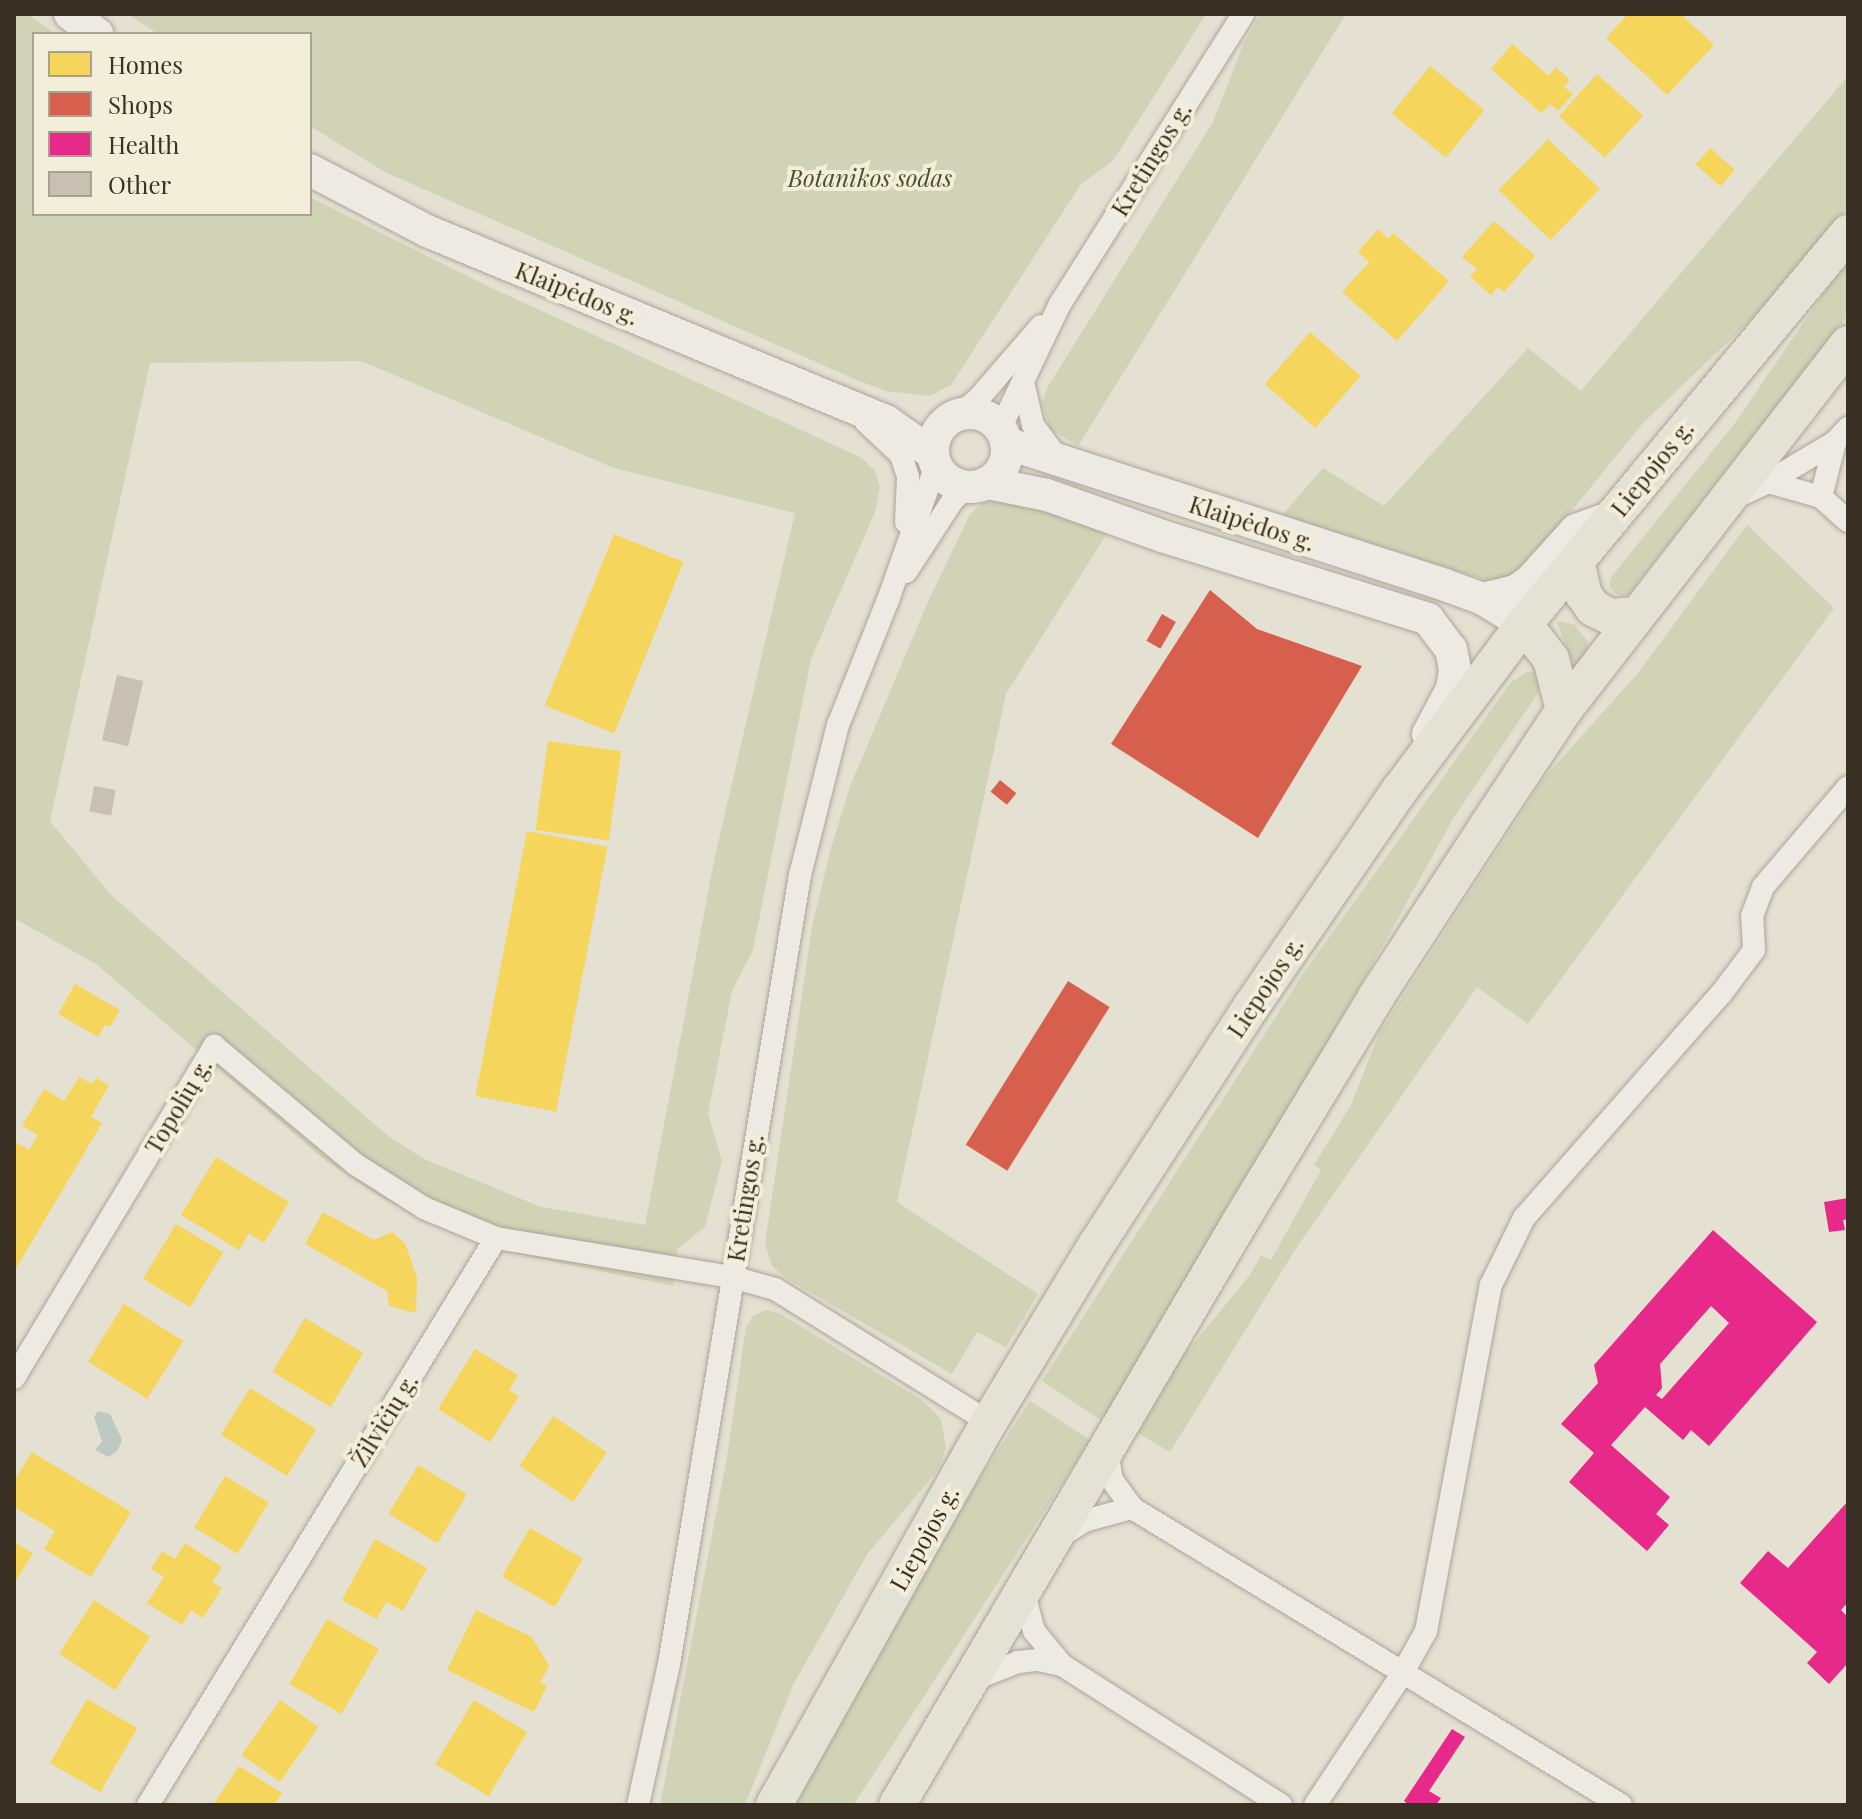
<!DOCTYPE html>
<meta charset="utf-8">
<style>
body{margin:0}
#map{position:relative;width:1862px;height:1819px;overflow:hidden;background:#e4e0d2;font-family:"Playfair Display",serif}
div>[style]{position:absolute}
[style*='--x']{left:calc(var(--x)*1px);top:calc(var(--y)*1px);width:calc(var(--w)*1px);rotate:calc(var(--a)*1deg)}
.green>*{inset:0;background:#d1d3b6;transform-origin:0 0}
.water>*{inset:0;background:#bccac3}
.homes>*{inset:0;background:#f6d55c;transform-origin:0 0}
.shops>*{inset:0;background:#d6604d;transform-origin:0 0}
.health>*{inset:0;background:#e7298a}
.building>*{inset:0;background:#c8c0b3;transform-origin:0 0}
.roads{filter:drop-shadow(0 0 2px #aaa59a) drop-shadow(0 0 2px #aaa59a)}
.minor>*{height:22px;margin:-11px;padding:0 11px;transform-origin:11px;border-radius:11px;background:#eceae3}
.secondary>*{height:32px;margin:-16px;padding:0 16px;transform-origin:16px;border-radius:16px;background:#eceae3}
.secondary>.ring{margin:-16px;padding:0;box-sizing:content-box;background:none;border:32px solid #eceae3;border-radius:50%}
.primary>*{height:36px;margin:-18px;padding:0 18px;transform-origin:18px;border-radius:18px;background:#e4e1d5}
span{translate:-50% -50%;white-space:nowrap;text-align:center;line-height:1.15;-webkit-text-stroke:8px #f3eeda;paint-order:stroke}
.street-label{font-size:24px;color:#392f22}
.park-label{font-size:24px;color:#46532b;font-style:italic}
.frame{position:absolute;inset:0;border:16px solid #392f22;pointer-events:none}
.legend{position:absolute;left:32px;top:32px;width:280px;height:184px;box-sizing:border-box;background:#f3eeda;border:2px solid #a9a290;margin:0;padding:10px 14px;list-style:none;font-size:24px;color:#392f22}
.legend li{display:flex;align-items:center;gap:16px;height:40px}
.legend b{width:40px;border:2px solid #a9a290}
</style>
<div id="map">
<div class="green">
<i style="clip-path:polygon(evenodd,14px 14px,27px 14px,56px 34px,34px 34px,34px 214px,310px 214px,310px 197px,485px 285px,862px 458px,875px 471px,880px 487px,875px 512px,811px 659px,753px 950px,732px 991px,708px 1114px,722px 1161px,705px 1227px,677px 1249px,673px 1286px,502px 1251px,440px 1227px,384px 1199px,326px 1161px,96px 964px,14px 918px,14px 14px,361px 361px,614px 468px,795px 513px,715px 856px,645px 1225px,541px 1207px,424px 1159px,388px 1136px,111px 895px,50px 821px,150px 363px,361px 361px)"></i>
<i style="clip-path:polygon(128px 14px,1206px 14px,1113px 161px,1081px 184px,951px 385px,930px 396px,886px 391px,852px 378px,385px 172px,310px 126px,310px 34px,158px 34px)"></i>
<i style="clip-path:polygon(1261px 14px,1346px 14px,1078px 446px,1050px 429px,1042px 404px,1047px 388px,1213px 122px,1245px 40px)"></i>
<i style="clip-path:polygon(1848px 76px,1848px 207px,1748px 323px,1643px 423px,1530px 562px,1505px 579px,1486px 580px,1282px 515px,1323px 468px,1384px 506px,1528px 348px,1581px 391px)"></i>
<i style="clip-path:polygon(1848px 263px,1848px 315px,1629px 594px,1623px 596px,1615px 593px,1609px 586px,1612px 576px,1735px 423px,1827px 288px)"></i>
<i style="clip-path:polygon(1003px 499px,1111px 527px,1006px 694px,897px 1202px,1038px 1294px,1006px 1347px,977px 1332px,952px 1374px,787px 1279px,772px 1266px,765px 1244px,812px 927px,831px 848px,851px 784px,927px 604px,970px 514px,983px 503px)"></i>
<i style="clip-path:polygon(1747px 525px,1834px 608px,1528px 1024px,1477px 987px,1295px 1250px,1170px 1452px,1138px 1433px,1179px 1361px,1250px 1275px,1261px 1255px,1271px 1260px,1321px 1170px,1314px 1165px,1351px 1105px,1379px 1033px,1544px 778px,1638px 673px)"></i>
<i style="clip-path:polygon(1560px 621px,1575px 625px,1588px 642px,1588px 651px,1576px 670px,1557px 623px)"></i>
<i style="clip-path:polygon(1527px 672px,1537px 673px,1543px 680px,1540px 690px,1453px 819px,1365px 978px,1105px 1423px,1042px 1381px,1305px 971px,1511px 682px)"></i>
<i style="clip-path:polygon(765px 1310px,779px 1313px,922px 1400px,941px 1419px,946px 1447px,939px 1469px,868px 1553px,794px 1683px,745px 1805px,660px 1805px,727px 1457px,746px 1327px,753px 1316px)"></i>
<i style="left:1030px;top:1401px;width:72px;height:466px;rotate:33deg"></i>
</div>
<div class="water">
<i style="clip-path:polygon(98px 1411px,110px 1414px,122px 1440px,117px 1451px,109px 1457px,95px 1450px,102px 1441px,94px 1417px)"></i>
</div>
<div class="homes">
<i style="clip-path:polygon(1628px 14px,1681px 14px,1714px 45px,1667px 95px,1606px 38px)"></i>
<i style="clip-path:polygon(1512px 44px,1549px 76px,1556px 67px,1570px 80px,1564px 87px,1573px 94px,1558px 111px,1550px 104px,1541px 113px,1491px 69px)"></i>
<i style="left:1430px;top:66px;width:70px;height:61px;rotate:39deg"></i>
<i style="left:1597px;top:74px;width:62px;height:57px;rotate:42deg"></i>
<i style="left:1548px;top:139px;width:72px;height:71px;rotate:44deg"></i>
<i style="left:1710px;top:148px;width:33px;height:22px;rotate:41deg"></i>
<i style="clip-path:polygon(1494px 221px,1535px 256px,1504px 292px,1498px 287px,1491px 295px,1470px 277px,1477px 269px,1462px 257px)"></i>
<i style="clip-path:polygon(1378px 229px,1388px 239px,1393px 233px,1449px 281px,1397px 341px,1342px 292px,1369px 262px,1358px 252px)"></i>
<i style="left:1310px;top:332px;width:67px;height:69px;rotate:41deg"></i>
<i style="left:614px;top:534px;width:75px;height:185px;rotate:22deg"></i>
<i style="left:548px;top:741px;width:74px;height:90px;rotate:8deg"></i>
<i style="left:527px;top:831px;width:82px;height:270px;rotate:11deg"></i>
<i style="clip-path:polygon(75px 984px,120px 1010px,110px 1027px,105px 1025px,98px 1037px,58px 1014px)"></i>
<i style="clip-path:polygon(79px 1077px,92px 1084px,96px 1078px,109px 1085px,91px 1117px,102px 1123px,14px 1272px,14px 1141px,29px 1150px,38px 1135px,22px 1126px,44px 1089px,64px 1101px)"></i>
<i style="clip-path:polygon(216px 1157px,289px 1202px,264px 1243px,249px 1233px,239px 1250px,181px 1215px)"></i>
<i style="clip-path:polygon(323px 1212px,374px 1240px,392px 1232px,405px 1243px,417px 1278px,416px 1313px,389px 1306px,387px 1291px,305px 1244px)"></i>
<i style="left:176px;top:1224px;width:55px;height:64px;rotate:31deg"></i>
<i style="left:124px;top:1304px;width:70px;height:68px;rotate:32deg"></i>
<i style="left:305px;top:1318px;width:68px;height:63px;rotate:31deg"></i>
<i style="clip-path:polygon(475px 1349px,518px 1375px,509px 1390px,519px 1396px,490px 1442px,438px 1409px)"></i>
<i style="left:250px;top:1388px;width:78px;height:55px;rotate:32deg"></i>
<i style="left:553px;top:1416px;width:65px;height:60px;rotate:34deg"></i>
<i style="clip-path:polygon(32px 1452px,131px 1512px,91px 1577px,44px 1549px,55px 1531px,14px 1507px,14px 1481px)"></i>
<i style="left:418px;top:1465px;width:57px;height:57px;rotate:31deg"></i>
<i style="left:225px;top:1476px;width:51px;height:60px;rotate:31deg"></i>
<i style="left:530px;top:1528px;width:61px;height:56px;rotate:30deg"></i>
<i style="clip-path:polygon(375px 1539px,427px 1568px,403px 1611px,386px 1602px,377px 1619px,342px 1600px)"></i>
<i style="clip-path:polygon(14px 1542px,33px 1553px,14px 1584px)"></i>
<i style="clip-path:polygon(185px 1543px,222px 1567px,212px 1582px,222px 1588px,203px 1618px,191px 1610px,182px 1625px,147px 1603px,164px 1577px,151px 1569px,162px 1551px,175px 1559px)"></i>
<i style="left:94px;top:1600px;width:67px;height:64px;rotate:33deg"></i>
<i style="clip-path:polygon(476px 1610px,532px 1637px,549px 1666px,540px 1683px,547px 1686px,534px 1712px,447px 1670px)"></i>
<i style="left:327px;top:1619px;width:60px;height:75px;rotate:30deg"></i>
<i style="left:87px;top:1699px;width:58px;height:74px;rotate:30deg"></i>
<i style="left:280px;top:1700px;width:47px;height:67px;rotate:35deg"></i>
<i style="left:474px;top:1700px;width:62px;height:75px;rotate:31deg"></i>
<i style="clip-path:polygon(239px 1766px,282px 1793px,274px 1805px,213px 1805px)"></i>
</div>
<div class="shops">
<i style="clip-path:polygon(1210px 590px,1257px 629px,1362px 666px,1258px 838px,1111px 744px)"></i>
<i style="left:1162px;top:614px;width:16px;height:31px;rotate:30deg"></i>
<i style="left:1000px;top:780px;width:21px;height:15px;rotate:39deg"></i>
<i style="left:1068px;top:981px;width:49px;height:193px;rotate:32deg"></i>
</div>
<div class="health">
<i style="clip-path:polygon(1848px 1198px,1848px 1219px,1843px 1220px,1845px 1230px,1829px 1232px,1824px 1202px)"></i>
<i style="clip-path:polygon(evenodd,1713px 1230px,1817px 1322px,1709px 1446px,1691px 1430px,1683px 1440px,1645px 1407px,1611px 1445px,1670px 1497px,1656px 1514px,1669px 1525px,1647px 1551px,1569px 1482px,1594px 1453px,1561px 1424px,1598px 1383px,1594px 1365px,1713px 1230px,1711px 1306px,1729px 1323px,1662px 1399px,1656px 1395px,1662px 1388px,1660px 1364px,1711px 1306px)"></i>
<i style="clip-path:polygon(1848px 1501px,1848px 1602px,1841px 1610px,1848px 1617px,1848px 1663px,1829px 1684px,1807px 1663px,1817px 1652px,1740px 1583px,1768px 1551px,1788px 1568px)"></i>
<i style="clip-path:polygon(1452px 1729px,1465px 1737px,1429px 1791px,1441px 1798px,1436px 1805px,1409px 1805px,1404px 1801px)"></i>
</div>
<div class="building">
<i style="left:117px;top:675px;width:27px;height:67px;rotate:13deg"></i>
<i style="left:94px;top:786px;width:22px;height:26px;rotate:10deg"></i>
</div>
<div class="roads">
<div class="minor">
<i style="--x:1023;--y:382;--w:44;--a:76.9"></i>
<i style="--x:1033;--y:425;--w:44;--a:53.4"></i>
<i style="--x:960;--y:414;--w:23;--a:-40"></i>
<i style="--x:978;--y:399;--w:96;--a:-49.2"></i>
<i style="--x:865;--y:421;--w:50;--a:43.4"></i>
<i style="--x:901;--y:455;--w:23;--a:72"></i>
<i style="--x:908;--y:477;--w:45;--a:92.5"></i>
<i style="--x:1000;--y:429;--w:139;--a:-64.4"></i>
<i style="--x:1060;--y:304;--w:343;--a:-57.7"></i>
<i style="--x:1768;--y:482;--w:55;--a:15.8"></i>
<i style="--x:1821;--y:497;--w:36;--a:42"></i>
<i style="--x:1736;--y:497;--w:35;--a:-25"></i>
<i style="--x:1768;--y:482;--w:78;--a:-30.8"></i>
<i style="--x:1835;--y:442;--w:19;--a:-47"></i>
<i style="--x:1821;--y:497;--w:57;--a:-75.7"></i>
<i style="--x:906;--y:572;--w:86;--a:-56.9"></i>
<i style="--x:953;--y:500;--w:18;--a:-45"></i>
<i style="--x:14;--y:1378;--w:388;--a:-58.9"></i>
<i style="--x:214;--y:1046;--w:184;--a:39.9"></i>
<i style="--x:355;--y:1164;--w:82;--a:32.5"></i>
<i style="--x:424;--y:1208;--w:78;--a:22.6"></i>
<i style="--x:1107;--y:1450;--w:30;--a:81"></i>
<i style="--x:1112;--y:1480;--w:34;--a:54"></i>
<i style="--x:1132;--y:1508;--w:572;--a:31.27"></i>
<i style="--x:1062;--y:1535;--w:26;--a:-32"></i>
<i style="--x:1084;--y:1521;--w:50;--a:-15.2"></i>
<i style="--x:1023;--y:1591;--w:41;--a:74.6"></i>
<i style="--x:1034;--y:1631;--w:44;--a:50.5"></i>
<i style="--x:1062;--y:1665;--w:260;--a:32.6"></i>
<i style="--x:970;--y:1681;--w:52;--a:-21.6"></i>
<i style="--x:1018;--y:1662;--w:20;--a:-6"></i>
<i style="--x:1038;--y:1660;--w:25;--a:12"></i>
<i style="--x:148;--y:1805;--w:665;--a:-58.46"></i>
<i style="--x:496;--y:1238;--w:239;--a:9.4"></i>
<i style="--x:732;--y:1277;--w:45;--a:15.6"></i>
<i style="--x:775;--y:1289;--w:252;--a:31.9"></i>
<i style="--x:638;--y:1805;--w:144;--a:-77.6"></i>
<i style="--x:669;--y:1664;--w:800;--a:-80.57"></i>
<i style="--x:800;--y:875;--w:155;--a:-75.8"></i>
<i style="--x:838;--y:725;--w:135;--a:-68.2"></i>
<i style="--x:888;--y:600;--w:143;--a:-70.4"></i>
<i style="--x:1315;--y:1805;--w:157;--a:-56.4"></i>
<i style="--x:1402;--y:1674;--w:49;--a:-60.8"></i>
<i style="--x:1426;--y:1631;--w:352;--a:-79.4"></i>
<i style="--x:1491;--y:1285;--w:75;--a:-63.8"></i>
<i style="--x:1524;--y:1218;--w:298;--a:-48.7"></i>
<i style="--x:1721;--y:994;--w:55;--a:-53.1"></i>
<i style="--x:1754;--y:950;--w:34;--a:-93"></i>
<i style="--x:1752;--y:916;--w:31;--a:-69"></i>
<i style="--x:1763;--y:887;--w:131;--a:-49.6"></i>
</div>
<div class="secondary">
<i style="--x:70;--y:14;--w:34;--a:36"></i>
<i style="--x:310;--y:170;--w:132;--a:27.5"></i>
<i style="--x:427;--y:231;--w:497;--a:22.5"></i>
<i style="--x:886;--y:421;--w:57;--a:35.1"></i>
<i class="ring" style="left:933px;top:413px;width:42px;height:42px"></i>
<i style="--x:1006;--y:443;--w:461;--a:17.9"></i>
<i style="--x:1445;--y:585;--w:40;--a:20.2"></i>
<i style="--x:1483;--y:599;--w:48;--a:31.4"></i>
<i style="--x:988;--y:483;--w:60;--a:11.5"></i>
<i style="--x:1047;--y:495;--w:122;--a:19.6"></i>
<i style="--x:1162;--y:536;--w:279;--a:17.3"></i>
<i style="--x:1428;--y:619;--w:38;--a:53"></i>
<i style="--x:1451;--y:649;--w:21;--a:79"></i>
<i style="--x:1455;--y:670;--w:19;--a:99"></i>
<i style="--x:1452;--y:689;--w:51;--a:118.1"></i>
<i style="--x:1483;--y:599;--w:34;--a:-14"></i>
<i style="--x:1516;--y:591;--w:19;--a:-36"></i>
<i style="--x:1531;--y:580;--w:67;--a:-48"></i>
<i style="--x:1576;--y:530;--w:38;--a:-20"></i>
</div>
<div class="primary">
<i style="--x:1576;--y:561;--w:35;--a:77"></i>
<i style="--x:1584;--y:595;--w:16;--a:55"></i>
<i style="--x:1593;--y:608;--w:20;--a:27"></i>
<i style="--x:1611;--y:617;--w:25;--a:-5"></i>
<i style="--x:1524;--y:624;--w:44;--a:52.4"></i>
<i style="--x:1551;--y:659;--w:53;--a:75.7"></i>
<i style="--x:774;--y:1805;--w:439;--a:-60.7"></i>
<i style="--x:989;--y:1422;--w:208;--a:-58.8"></i>
<i style="--x:1097;--y:1244;--w:283;--a:-57"></i>
<i style="--x:1251;--y:1007;--w:262;--a:-55.6"></i>
<i style="--x:1399;--y:791;--w:209;--a:-53.2"></i>
<i style="--x:1524;--y:624;--w:508;--a:-50.35"></i>
<i style="--x:897;--y:1805;--w:676;--a:-59.53"></i>
<i style="--x:1240;--y:1222;--w:263;--a:-58.8"></i>
<i style="--x:1376;--y:997;--w:202;--a:-56.9"></i>
<i style="--x:1486;--y:828;--w:141;--a:-56.5"></i>
<i style="--x:1564;--y:710;--w:463;--a:-52.2"></i>
</div>
</div>
<div class="street-label">
<span style="left:1151px;top:159px;rotate:-58deg">Kretingos g.</span>
<span style="left:577px;top:293px;rotate:22deg">Klaipėdos g.</span>
<span style="left:1652px;top:468px;rotate:-51deg">Liepojos g.</span>
<span style="left:1252px;top:523px;rotate:18deg">Klaipėdos g.</span>
<span style="left:1265px;top:987px;rotate:-56deg">Liepojos g.</span>
<span style="left:178px;top:1106px;rotate:-59deg">Topolių g.</span>
<span style="left:745px;top:1198px;rotate:-81deg">Kretingos g.</span>
<span style="left:384px;top:1420px;rotate:-58deg">Žilvičių g.</span>
<span style="left:924px;top:1538px;rotate:-61deg">Liepojos g.</span>
</div>
<div class="park-label">
<span style="left:870px;top:178px">Botanikos sodas</span>
</div>
<div class="frame"></div>
<ul class="legend">
<li><b style="height:22px;background:#f6d55c"></b>Homes</li>
<li><b style="height:22px;background:#d6604d"></b>Shops</li>
<li><b style="height:22px;background:#e7298a"></b>Health</li>
<li><b style="height:22px;background:#c8c0b3"></b>Other</li>
</ul>
</div>
